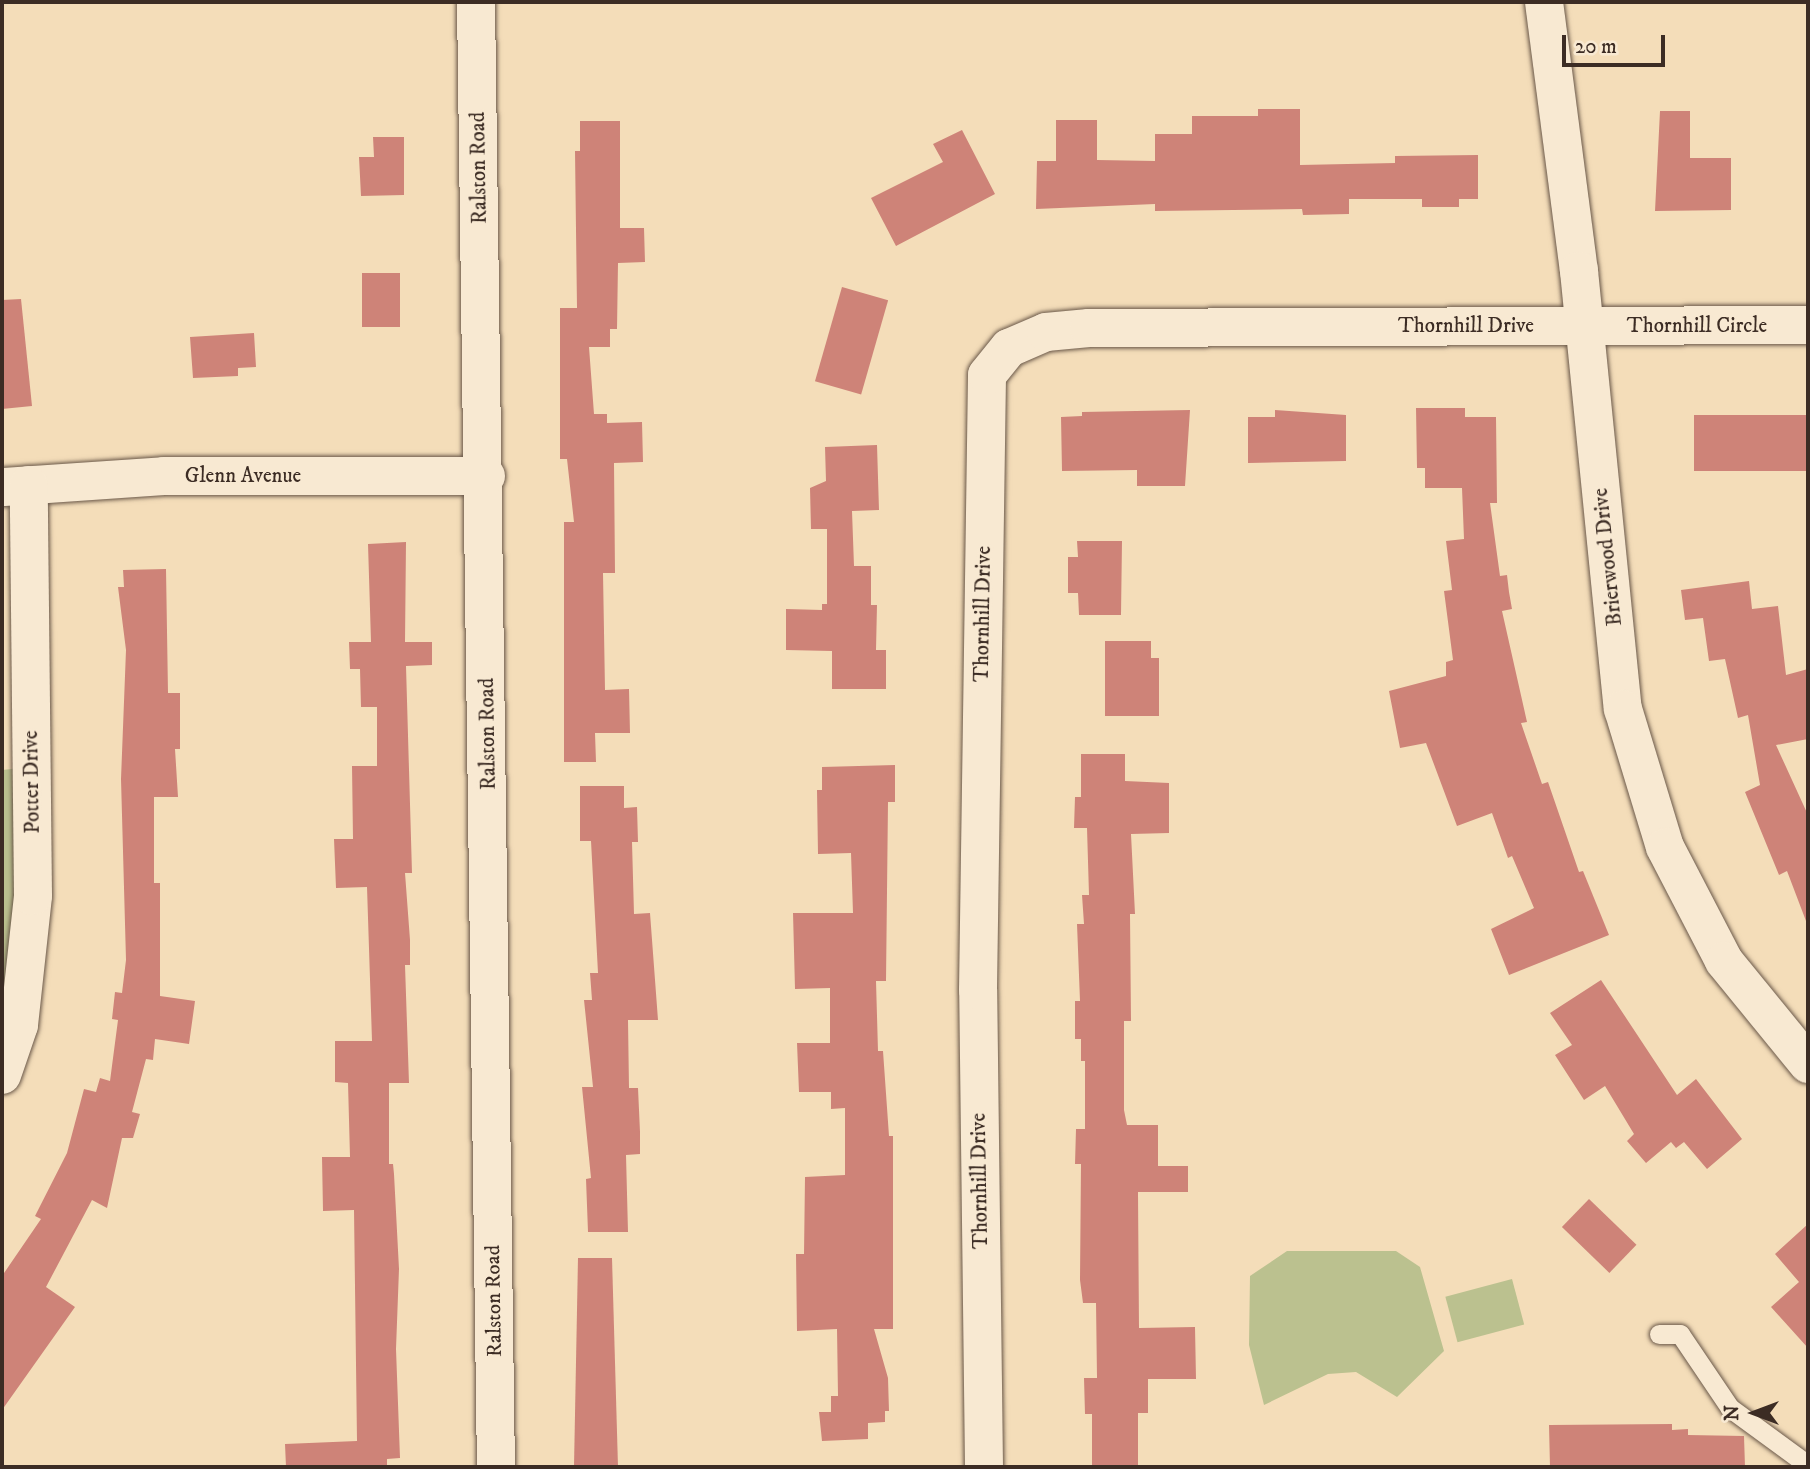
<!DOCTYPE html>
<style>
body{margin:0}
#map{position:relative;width:1810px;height:1469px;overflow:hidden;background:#f4ddb9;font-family:"IM FELL DW Pica",serif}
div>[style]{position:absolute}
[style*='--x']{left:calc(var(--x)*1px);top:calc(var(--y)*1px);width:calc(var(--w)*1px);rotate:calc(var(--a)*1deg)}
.green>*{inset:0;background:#bbc18f;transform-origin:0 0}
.building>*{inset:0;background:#ce8378;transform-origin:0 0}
.roads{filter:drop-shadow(0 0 2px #6a5849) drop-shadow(0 0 2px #6a5849)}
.service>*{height:19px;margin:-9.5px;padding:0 9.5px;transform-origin:9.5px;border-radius:9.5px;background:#f8e9d2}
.minor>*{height:38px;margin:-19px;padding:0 19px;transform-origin:19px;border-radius:19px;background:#f8e9d2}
span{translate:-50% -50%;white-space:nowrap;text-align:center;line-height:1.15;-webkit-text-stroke:5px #f8e9d2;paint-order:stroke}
.street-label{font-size:21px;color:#3c2c24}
.frame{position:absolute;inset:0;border:4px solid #3c2c24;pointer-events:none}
.north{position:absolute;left:1719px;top:1378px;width:70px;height:70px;-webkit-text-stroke:5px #f8e9d2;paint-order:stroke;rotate:270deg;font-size:19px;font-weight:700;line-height:28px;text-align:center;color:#3c2c24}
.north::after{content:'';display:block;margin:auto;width:24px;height:32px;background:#3c2c24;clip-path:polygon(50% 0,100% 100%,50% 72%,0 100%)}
.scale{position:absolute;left:1562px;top:35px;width:103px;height:32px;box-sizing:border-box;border:4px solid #3c2c24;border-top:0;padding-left:9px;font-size:21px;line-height:24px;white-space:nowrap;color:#3c2c24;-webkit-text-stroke:5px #f8e9d2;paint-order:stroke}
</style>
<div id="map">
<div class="green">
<i style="clip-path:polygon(31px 767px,2px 1075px,2px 770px)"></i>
<i style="clip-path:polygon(1287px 1251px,1396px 1251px,1420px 1267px,1444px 1351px,1397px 1397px,1356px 1372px,1328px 1374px,1264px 1405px,1249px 1345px,1250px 1276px)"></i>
<i style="left:1512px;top:1279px;width:47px;height:69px;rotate:75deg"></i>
</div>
<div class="building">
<i style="clip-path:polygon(1258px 109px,1300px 109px,1300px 165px,1395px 163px,1395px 156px,1478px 155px,1478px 199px,1459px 199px,1459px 207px,1422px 207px,1422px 199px,1349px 199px,1349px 214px,1303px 215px,1302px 209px,1155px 211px,1155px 204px,1036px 209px,1037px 161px,1056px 161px,1056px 120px,1097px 120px,1097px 160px,1155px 161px,1155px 134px,1192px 134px,1192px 116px,1258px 116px)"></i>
<i style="clip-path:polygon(1660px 111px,1690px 111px,1690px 158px,1731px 158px,1731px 210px,1655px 211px)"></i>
<i style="clip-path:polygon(580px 121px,620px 121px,620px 228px,644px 228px,645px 262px,618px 263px,617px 329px,610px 329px,610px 347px,589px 347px,594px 414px,607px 414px,607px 423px,642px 422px,643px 462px,614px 463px,615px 573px,603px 573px,605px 690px,629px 689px,630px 733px,595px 733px,596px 762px,564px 762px,564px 522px,574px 522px,567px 459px,560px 459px,560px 308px,577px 308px,575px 151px,580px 151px)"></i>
<i style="clip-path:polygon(962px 130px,995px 194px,896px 246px,871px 198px,943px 162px,933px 144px)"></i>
<i style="clip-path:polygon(373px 137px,404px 137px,404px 195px,361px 196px,359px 157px,374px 157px)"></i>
<i style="left:362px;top:273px;width:38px;height:54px"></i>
<i style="left:842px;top:287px;width:48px;height:98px;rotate:16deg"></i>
<i style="clip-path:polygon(21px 299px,32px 406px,2px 409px,2px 300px)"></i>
<i style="clip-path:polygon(254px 333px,256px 367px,238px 368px,238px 376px,193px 378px,190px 337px)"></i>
<i style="clip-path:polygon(1416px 408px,1465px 408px,1465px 417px,1496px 417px,1497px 503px,1490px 503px,1500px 576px,1507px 575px,1509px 592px,1512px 609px,1502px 611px,1527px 722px,1521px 723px,1542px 784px,1548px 782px,1579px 872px,1583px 871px,1609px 935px,1509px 975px,1491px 929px,1534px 908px,1512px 856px,1508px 858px,1492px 813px,1457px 826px,1426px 743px,1400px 748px,1389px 691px,1446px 676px,1446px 662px,1453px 660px,1444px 591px,1452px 590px,1446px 541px,1464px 539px,1462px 488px,1425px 488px,1425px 468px,1417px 468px)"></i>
<i style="clip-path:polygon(1190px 410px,1185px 486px,1137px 486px,1137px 470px,1062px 471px,1061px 417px,1082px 416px,1082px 412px)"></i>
<i style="clip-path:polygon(1275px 410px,1346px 415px,1346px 461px,1248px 463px,1248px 417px,1275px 417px)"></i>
<i style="left:1694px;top:415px;width:114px;height:56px"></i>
<i style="clip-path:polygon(877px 445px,879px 510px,852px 511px,854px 566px,871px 566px,871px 605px,877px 605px,876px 650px,886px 650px,886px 689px,832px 689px,832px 651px,786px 650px,786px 609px,822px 610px,822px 604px,827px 604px,827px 529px,811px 529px,810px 488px,826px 481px,825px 447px)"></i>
<i style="clip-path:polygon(1077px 541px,1122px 541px,1121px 615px,1079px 615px,1078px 593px,1068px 593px,1068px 557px,1078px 557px)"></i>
<i style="clip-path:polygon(406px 542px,405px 642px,432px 642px,432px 665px,406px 666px,412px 873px,405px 873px,410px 940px,410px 965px,405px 965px,409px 1083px,389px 1083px,389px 1164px,393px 1164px,394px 1174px,399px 1269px,396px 1349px,400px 1458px,387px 1459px,387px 1467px,286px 1467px,285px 1444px,357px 1441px,354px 1210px,323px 1211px,322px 1157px,350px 1157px,348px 1083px,335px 1082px,335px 1041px,372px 1041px,367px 887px,336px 888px,334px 839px,353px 839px,352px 766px,377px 766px,377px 707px,361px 707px,360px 669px,350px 669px,349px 642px,371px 642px,368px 544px)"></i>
<i style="clip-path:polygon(166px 569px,168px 693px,180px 693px,180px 749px,175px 749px,178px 797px,154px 797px,154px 883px,160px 883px,160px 996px,195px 1001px,189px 1044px,155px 1039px,153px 1060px,146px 1059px,132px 1112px,140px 1114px,133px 1138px,122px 1138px,107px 1208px,92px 1200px,46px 1287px,75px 1307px,2px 1410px,2px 1276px,41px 1219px,35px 1216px,67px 1153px,84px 1089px,96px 1092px,100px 1078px,110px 1081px,118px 1020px,112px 1019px,115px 992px,122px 993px,126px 960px,121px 779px,126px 650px,118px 587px,124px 587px,123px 570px)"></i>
<i style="clip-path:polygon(1749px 581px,1752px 609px,1778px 606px,1786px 675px,1808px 669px,1808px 739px,1776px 745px,1808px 815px,1806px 921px,1787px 871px,1779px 875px,1745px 792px,1760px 785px,1748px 715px,1738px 718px,1725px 659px,1709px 661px,1703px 618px,1685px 620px,1681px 590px)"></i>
<i style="clip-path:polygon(1105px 641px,1151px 641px,1151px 658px,1159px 658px,1159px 716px,1105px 716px)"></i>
<i style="clip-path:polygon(1081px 754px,1125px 754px,1125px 781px,1169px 783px,1169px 833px,1131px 834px,1135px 914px,1130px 914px,1131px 1021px,1124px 1021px,1124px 1110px,1127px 1125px,1158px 1125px,1158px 1166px,1188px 1166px,1188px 1192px,1138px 1192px,1139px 1328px,1195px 1327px,1196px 1379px,1148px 1379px,1148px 1413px,1138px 1413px,1138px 1467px,1092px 1467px,1092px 1414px,1085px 1414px,1084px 1378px,1097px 1378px,1096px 1303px,1083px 1303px,1080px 1280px,1081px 1164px,1075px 1164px,1076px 1129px,1085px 1129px,1085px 1061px,1081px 1061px,1081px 1039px,1075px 1039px,1075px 1001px,1080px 1001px,1077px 924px,1084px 924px,1082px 895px,1089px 895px,1087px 828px,1074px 828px,1075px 797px,1081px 797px)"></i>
<i style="clip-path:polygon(895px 765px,895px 802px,888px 802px,886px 981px,876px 981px,878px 1051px,883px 1051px,889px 1136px,893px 1136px,893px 1329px,874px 1329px,888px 1378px,889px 1411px,885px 1411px,885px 1422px,868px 1423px,868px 1439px,822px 1441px,819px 1412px,831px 1412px,831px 1396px,838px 1396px,837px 1329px,797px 1331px,796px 1254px,804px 1254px,805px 1177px,845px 1175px,845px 1108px,831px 1109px,831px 1092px,799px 1092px,797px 1043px,830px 1043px,830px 988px,795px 989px,793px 913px,853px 913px,851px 853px,818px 854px,817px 790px,822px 790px,822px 767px)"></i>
<i style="clip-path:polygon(580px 786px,624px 786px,624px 808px,637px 807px,638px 842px,632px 842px,634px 914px,650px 913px,658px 1020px,628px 1020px,629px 1088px,638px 1088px,640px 1132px,640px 1154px,626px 1155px,628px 1232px,588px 1232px,586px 1179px,591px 1178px,582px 1087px,593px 1087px,584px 1000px,592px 1000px,590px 973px,598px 973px,591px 841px,580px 841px)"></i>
<i style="clip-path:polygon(1601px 980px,1677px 1095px,1696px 1079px,1742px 1139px,1707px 1169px,1684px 1142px,1676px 1148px,1671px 1142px,1646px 1163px,1627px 1141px,1634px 1134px,1605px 1086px,1584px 1100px,1555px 1055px,1572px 1045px,1550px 1013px)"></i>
<i style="left:1589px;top:1199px;width:66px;height:39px;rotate:44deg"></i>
<i style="clip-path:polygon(1808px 1224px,1808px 1348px,1771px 1307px,1799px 1282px,1775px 1254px)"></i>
<i style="clip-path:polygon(578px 1258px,612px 1258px,618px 1467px,574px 1467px)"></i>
<i style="clip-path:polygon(1672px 1424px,1672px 1430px,1688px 1429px,1688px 1435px,1744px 1436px,1745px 1467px,1550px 1467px,1549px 1425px)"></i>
</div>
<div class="roads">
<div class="service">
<i style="--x:1659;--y:1334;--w:21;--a:0"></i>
<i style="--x:1680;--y:1334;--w:89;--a:56"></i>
<i style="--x:1730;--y:1408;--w:97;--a:36.2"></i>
</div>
<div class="minor">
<i style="--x:476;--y:2;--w:1465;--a:89.22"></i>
<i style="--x:1544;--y:2;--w:271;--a:82.6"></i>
<i style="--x:1579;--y:271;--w:440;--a:84.3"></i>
<i style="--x:1623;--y:709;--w:144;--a:73.1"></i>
<i style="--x:1665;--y:847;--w:128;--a:62.6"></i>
<i style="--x:1724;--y:961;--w:133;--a:50.8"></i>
<i style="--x:4;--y:487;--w:160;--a:-3.9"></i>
<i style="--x:164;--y:476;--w:322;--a:0"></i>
<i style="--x:2;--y:1075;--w:53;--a:-71.2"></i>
<i style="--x:19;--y:1025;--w:130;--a:-83.8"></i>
<i style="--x:33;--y:896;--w:411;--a:-90.6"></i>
<i style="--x:984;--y:1467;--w:477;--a:-90.7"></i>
<i style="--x:978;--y:990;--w:615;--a:-89.16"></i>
<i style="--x:987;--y:375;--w:35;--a:-51"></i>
<i style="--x:1009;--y:348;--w:40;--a:-23.4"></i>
<i style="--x:1046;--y:332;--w:43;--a:-5.3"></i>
<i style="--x:1089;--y:328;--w:719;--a:-0.24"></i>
</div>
</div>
<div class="street-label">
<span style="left:479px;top:168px;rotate:-91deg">Ralston Road</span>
<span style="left:1466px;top:326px">Thornhill Drive</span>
<span style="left:1697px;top:326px">Thornhill Circle</span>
<span style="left:243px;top:476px">Glenn Avenue</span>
<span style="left:1608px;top:557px;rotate:-96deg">Brierwood Drive</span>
<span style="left:983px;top:614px;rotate:-89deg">Thornhill Drive</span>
<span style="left:488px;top:734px;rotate:-91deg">Ralston Road</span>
<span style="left:32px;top:782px;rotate:-91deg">Potter Drive</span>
<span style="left:980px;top:1181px;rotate:-91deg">Thornhill Drive</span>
<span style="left:494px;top:1301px;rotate:-91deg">Ralston Road</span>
</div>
<div class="frame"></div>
<div class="north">N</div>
<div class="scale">20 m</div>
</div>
